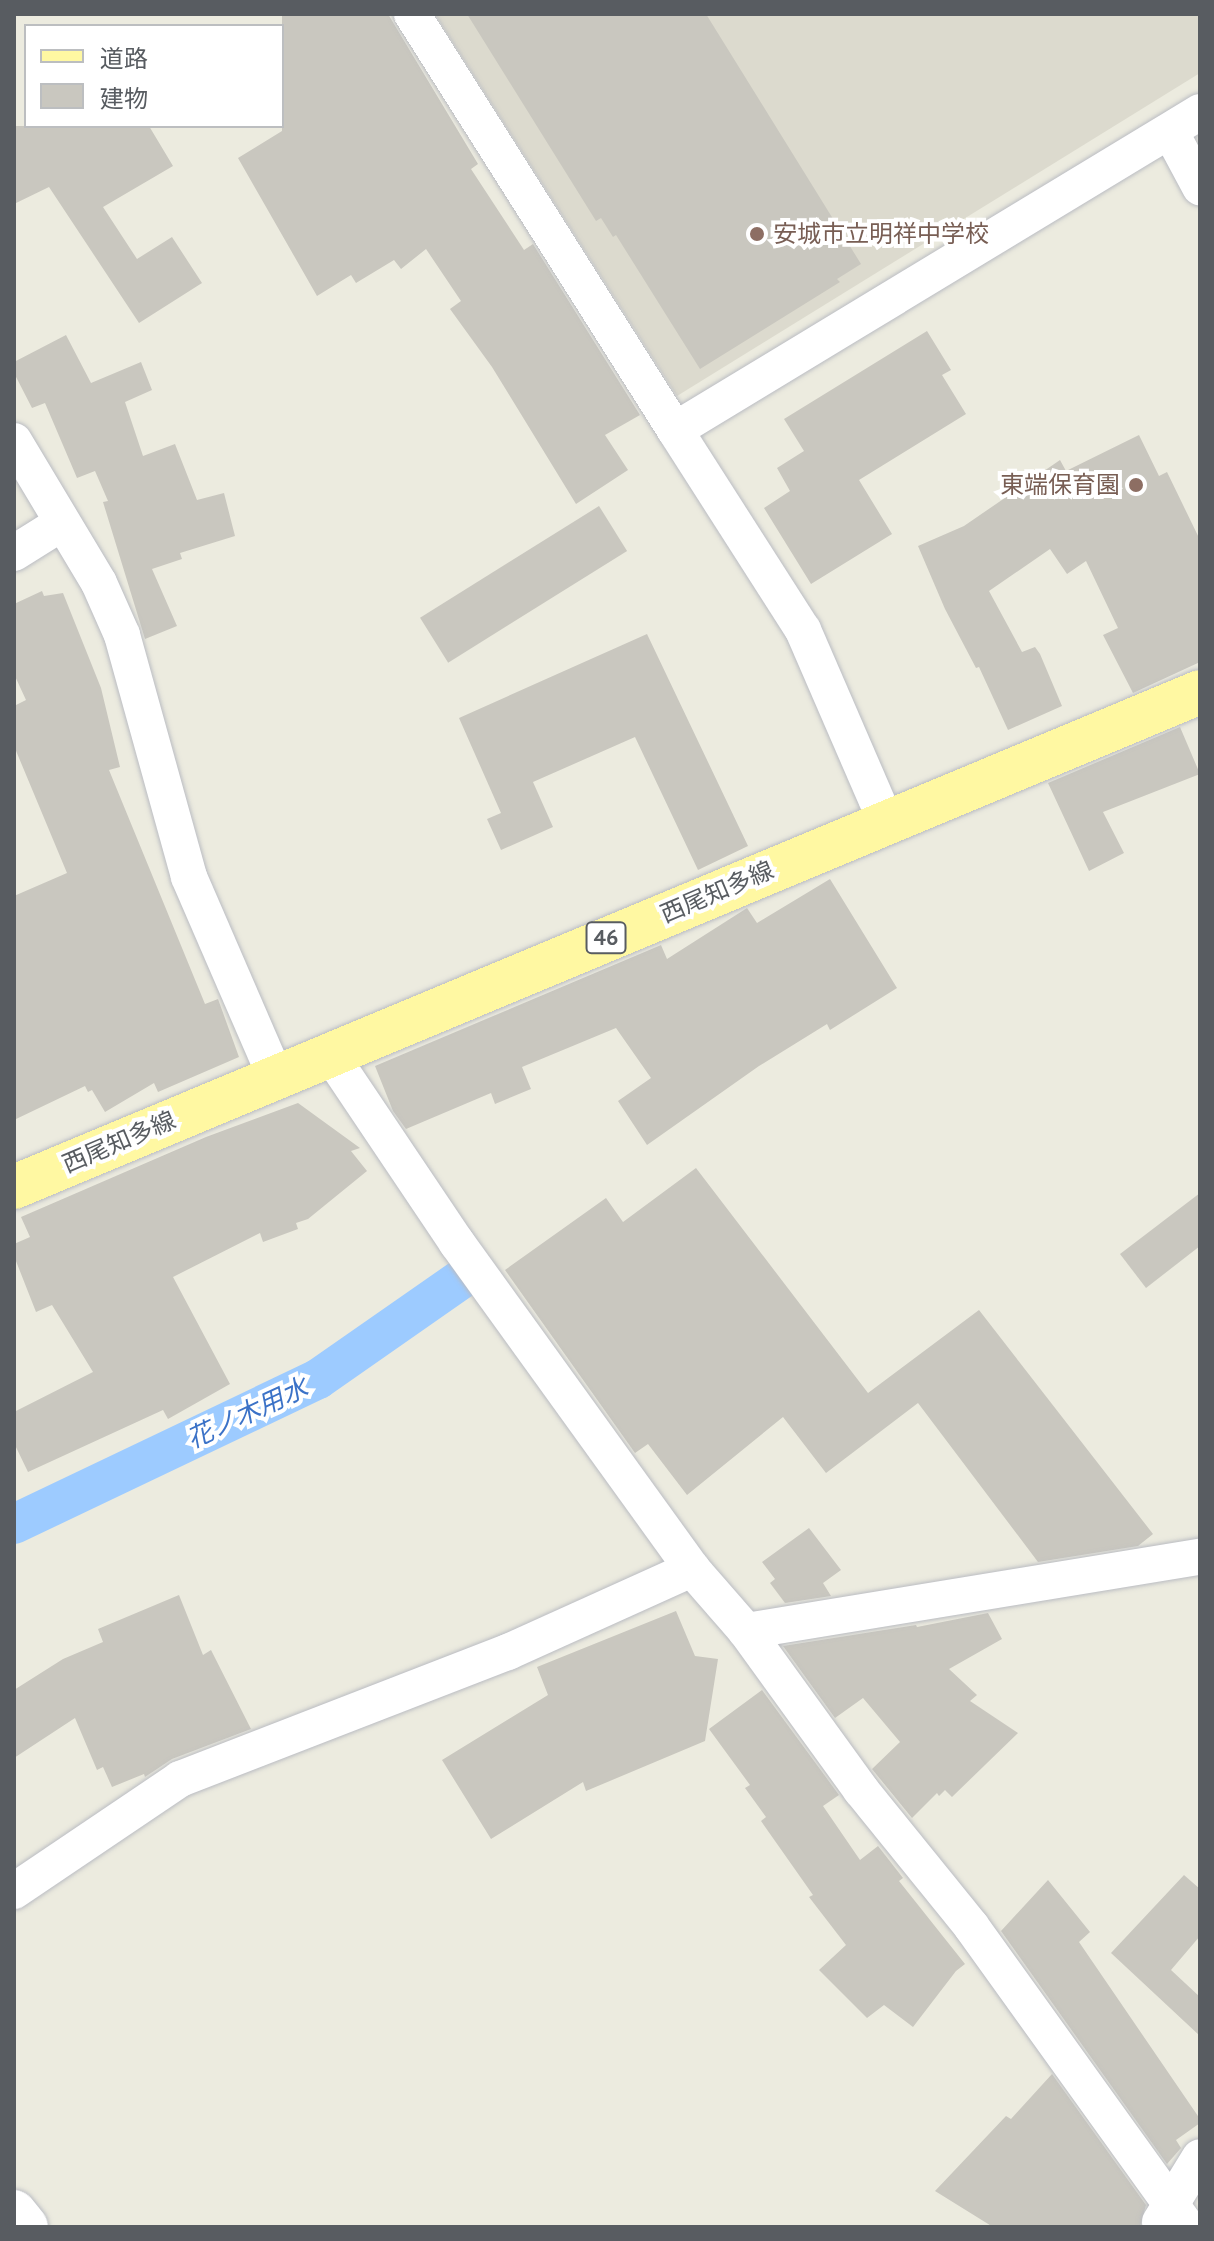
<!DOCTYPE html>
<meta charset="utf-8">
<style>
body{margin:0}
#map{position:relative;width:1214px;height:2241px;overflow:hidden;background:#ecebdf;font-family:"PT Sans","Noto Sans JP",sans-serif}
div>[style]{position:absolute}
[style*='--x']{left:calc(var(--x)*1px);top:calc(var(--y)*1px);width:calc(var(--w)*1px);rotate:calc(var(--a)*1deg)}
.education>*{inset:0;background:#dcdace}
.canal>*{height:40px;margin:-20px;padding:0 20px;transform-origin:20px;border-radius:20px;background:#9dcbff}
.building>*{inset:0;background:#c9c7bf;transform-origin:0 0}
.roads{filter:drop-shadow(0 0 2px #babcc2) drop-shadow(0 0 2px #babcc2)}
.street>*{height:36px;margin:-18px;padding:0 18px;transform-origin:18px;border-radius:18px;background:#fff}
.secondary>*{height:44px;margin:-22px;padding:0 22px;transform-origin:22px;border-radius:22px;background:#fff}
.primary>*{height:44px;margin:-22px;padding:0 22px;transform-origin:22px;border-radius:22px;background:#fff8a2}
.dots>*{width:22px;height:22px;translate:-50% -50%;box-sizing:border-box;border:4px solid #fff;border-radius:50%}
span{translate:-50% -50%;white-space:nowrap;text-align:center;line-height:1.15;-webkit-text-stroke:8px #fff;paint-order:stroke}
.shield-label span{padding:2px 6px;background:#fff;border:2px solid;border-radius:6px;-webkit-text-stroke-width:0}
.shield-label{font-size:22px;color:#585c61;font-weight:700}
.education-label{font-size:24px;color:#785e54}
.left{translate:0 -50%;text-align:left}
.right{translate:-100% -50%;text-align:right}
.street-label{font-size:24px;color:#585c61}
.water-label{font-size:26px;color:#3b72c7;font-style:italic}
.frame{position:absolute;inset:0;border:16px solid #585c61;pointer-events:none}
.legend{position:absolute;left:24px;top:24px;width:260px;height:104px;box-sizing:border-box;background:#fff;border:2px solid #bcbec0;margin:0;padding:10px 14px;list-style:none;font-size:24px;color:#585c61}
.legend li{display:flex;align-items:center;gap:16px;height:40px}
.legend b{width:40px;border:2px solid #bcbec0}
</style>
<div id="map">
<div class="education">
<i style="clip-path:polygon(435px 14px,1200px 14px,1200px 73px,677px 396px)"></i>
</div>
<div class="canal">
<i style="--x:14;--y:1524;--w:337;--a:-25.5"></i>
<i style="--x:318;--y:1379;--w:178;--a:-34.9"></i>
</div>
<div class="building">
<i style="clip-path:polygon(282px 14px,388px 14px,478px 164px,471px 169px,524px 250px,533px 244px,640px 415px,605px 435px,628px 470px,576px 504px,492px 367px,450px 309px,461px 301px,426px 249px,401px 269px,394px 260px,356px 283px,351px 275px,317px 296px,238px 158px,282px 131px)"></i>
<i style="clip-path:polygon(467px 14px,706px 14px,861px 264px,837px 279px,840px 282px,700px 369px,616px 235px,613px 237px,601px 218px,596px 221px)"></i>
<i style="clip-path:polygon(14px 126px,149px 126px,173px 166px,103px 207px,137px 259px,172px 237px,202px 283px,139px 323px,49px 187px,14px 204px)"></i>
<i style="clip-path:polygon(927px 331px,951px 370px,942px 375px,966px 414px,859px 480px,892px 534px,811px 584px,764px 508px,790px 491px,777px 468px,804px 451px,784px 419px)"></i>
<i style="clip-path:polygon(66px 335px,91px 383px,141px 362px,152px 390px,125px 402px,143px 456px,175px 444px,197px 500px,224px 493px,235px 536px,180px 553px,182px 559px,152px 569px,177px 626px,145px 639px,103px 502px,108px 501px,95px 471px,77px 478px,45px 403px,32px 408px,14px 373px,14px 362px)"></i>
<i style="clip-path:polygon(1139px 435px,1159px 476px,1167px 472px,1200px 540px,1200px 662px,1133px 693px,1103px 635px,1118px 628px,1086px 561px,1067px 574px,1050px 549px,989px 591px,1022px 652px,1035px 647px,1040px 654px,1062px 706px,1008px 730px,979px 667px,976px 668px,945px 609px,918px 546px,964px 526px,1060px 460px,1066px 471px)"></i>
<i style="left:599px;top:506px;width:53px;height:211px;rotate:58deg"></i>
<i style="clip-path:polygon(42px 591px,44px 596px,63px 593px,101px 688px,120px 767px,109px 770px,205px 1004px,218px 999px,239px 1057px,158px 1092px,154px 1083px,105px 1112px,92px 1090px,88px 1092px,85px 1086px,14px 1120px,14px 896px,67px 873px,14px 746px,14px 706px,26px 700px,14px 674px,14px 604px)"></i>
<i style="clip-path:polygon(647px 634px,748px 846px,698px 870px,635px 737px,533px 782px,553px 827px,501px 850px,487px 819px,501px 813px,459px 718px)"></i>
<i style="clip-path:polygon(1180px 727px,1200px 774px,1103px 812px,1124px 853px,1089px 871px,1048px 783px)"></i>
<i style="clip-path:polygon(830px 879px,897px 988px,830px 1030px,827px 1024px,759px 1066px,647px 1145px,618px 1101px,651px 1078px,616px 1028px,522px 1067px,531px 1089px,495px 1104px,491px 1093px,406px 1129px,393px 1111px,375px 1066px,661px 945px,667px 959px,747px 908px,757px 923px)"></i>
<i style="clip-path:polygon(298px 1103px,360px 1148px,351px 1151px,367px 1171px,308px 1219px,296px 1223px,298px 1229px,263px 1242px,260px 1233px,173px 1277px,230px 1384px,168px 1419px,163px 1410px,28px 1472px,14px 1443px,14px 1412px,93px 1372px,52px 1305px,36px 1312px,14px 1256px,14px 1244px,30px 1237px,21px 1217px,206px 1137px)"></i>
<i style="clip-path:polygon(696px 1168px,868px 1393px,979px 1310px,1153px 1534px,1138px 1546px,1038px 1562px,918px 1403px,826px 1473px,783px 1417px,687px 1495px,648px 1444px,635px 1453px,505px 1270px,606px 1198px,623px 1222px)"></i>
<i style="clip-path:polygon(1200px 1193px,1200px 1246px,1146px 1288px,1120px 1254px)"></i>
<i style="clip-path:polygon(809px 1528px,841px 1570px,823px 1583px,831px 1596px,785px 1603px,770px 1583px,775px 1579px,762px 1562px)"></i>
<i style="clip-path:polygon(179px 1595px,203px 1655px,211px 1650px,251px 1729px,172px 1759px,145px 1777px,144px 1774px,112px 1787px,103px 1767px,97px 1770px,75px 1718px,14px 1758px,14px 1690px,63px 1659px,103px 1642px,98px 1629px)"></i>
<i style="clip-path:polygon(676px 1611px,695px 1656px,718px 1659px,705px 1741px,586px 1791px,583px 1782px,491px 1839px,442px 1760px,548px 1695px,537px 1667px)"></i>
<i style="clip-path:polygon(988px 1613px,1002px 1639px,949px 1669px,977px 1695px,970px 1701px,1018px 1733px,952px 1797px,945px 1790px,939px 1796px,937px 1793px,912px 1818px,872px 1769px,900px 1742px,863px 1698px,835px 1718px,783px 1646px,916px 1625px,917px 1627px)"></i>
<i style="clip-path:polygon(762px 1690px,839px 1795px,823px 1806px,860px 1860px,878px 1846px,903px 1878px,899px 1881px,965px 1964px,956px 1971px,913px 2027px,884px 2005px,867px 2018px,819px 1970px,846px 1945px,809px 1897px,813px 1895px,761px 1821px,766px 1817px,745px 1788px,750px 1785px,709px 1729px)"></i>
<i style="clip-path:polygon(1184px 1875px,1200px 1889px,1200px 1936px,1171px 1970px,1200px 1997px,1200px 2036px,1111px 1953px)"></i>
<i style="clip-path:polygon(1048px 1880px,1090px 1932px,1079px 1942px,1200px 2119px,1200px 2123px,1176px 2140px,1181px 2148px,1167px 2164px,1001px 1931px)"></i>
<i style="clip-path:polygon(1052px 2074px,1146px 2205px,1140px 2227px,993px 2227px,935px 2191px,1006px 2116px,1011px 2119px)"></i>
</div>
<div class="roads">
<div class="street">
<i style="--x:412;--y:14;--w:492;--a:57.7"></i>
<i style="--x:675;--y:430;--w:614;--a:-31.2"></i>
<i style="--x:1170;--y:131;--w:64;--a:61.8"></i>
<i style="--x:675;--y:430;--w:237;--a:57.4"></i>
<i style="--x:803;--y:630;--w:209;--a:66.6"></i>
<i style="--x:14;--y:441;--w:165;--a:59.1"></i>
<i style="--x:99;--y:583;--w:57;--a:66.1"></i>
<i style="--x:122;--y:635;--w:251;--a:74.5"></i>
<i style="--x:189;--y:877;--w:217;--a:66.6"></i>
<i style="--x:14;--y:553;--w:57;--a:-32"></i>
<i style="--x:330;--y:1054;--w:228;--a:56.1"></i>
<i style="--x:457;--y:1243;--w:402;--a:54.2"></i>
<i style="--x:692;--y:1569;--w:82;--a:48.9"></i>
<i style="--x:746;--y:1631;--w:196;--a:54.1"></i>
<i style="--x:861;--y:1790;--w:175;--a:51"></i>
<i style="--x:971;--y:1926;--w:370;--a:54.3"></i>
<i style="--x:746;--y:1631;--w:460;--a:-9.3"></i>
<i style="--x:14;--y:1891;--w:200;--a:-34"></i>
<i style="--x:180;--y:1779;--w:352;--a:-21.2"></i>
<i style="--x:508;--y:1652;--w:202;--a:-24.3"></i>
<i style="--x:1160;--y:2222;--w:76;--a:-58.4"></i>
</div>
<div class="secondary">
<i style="--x:14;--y:2212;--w:19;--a:51"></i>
</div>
<div class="primary">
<i style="--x:14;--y:1187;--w:1285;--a:-22.65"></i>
</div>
</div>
<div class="dots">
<i style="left:757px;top:234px;background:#8d6e63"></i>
<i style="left:1136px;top:485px;background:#8d6e63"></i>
</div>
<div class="shield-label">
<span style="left:606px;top:938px">46</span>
</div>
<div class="education-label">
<span class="left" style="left:773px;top:234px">安城市立明祥中学校</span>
<span class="right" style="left:1120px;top:485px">東端保育園</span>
</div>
<div class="street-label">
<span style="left:717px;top:892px;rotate:-23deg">西尾知多線</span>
<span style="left:119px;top:1142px;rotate:-23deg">西尾知多線</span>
</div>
<div class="water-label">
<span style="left:247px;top:1413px;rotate:-25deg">花ノ木用水</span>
</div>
<div class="frame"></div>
<ul class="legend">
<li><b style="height:10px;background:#fff8a2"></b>道路</li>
<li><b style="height:22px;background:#c9c7bf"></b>建物</li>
</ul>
</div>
